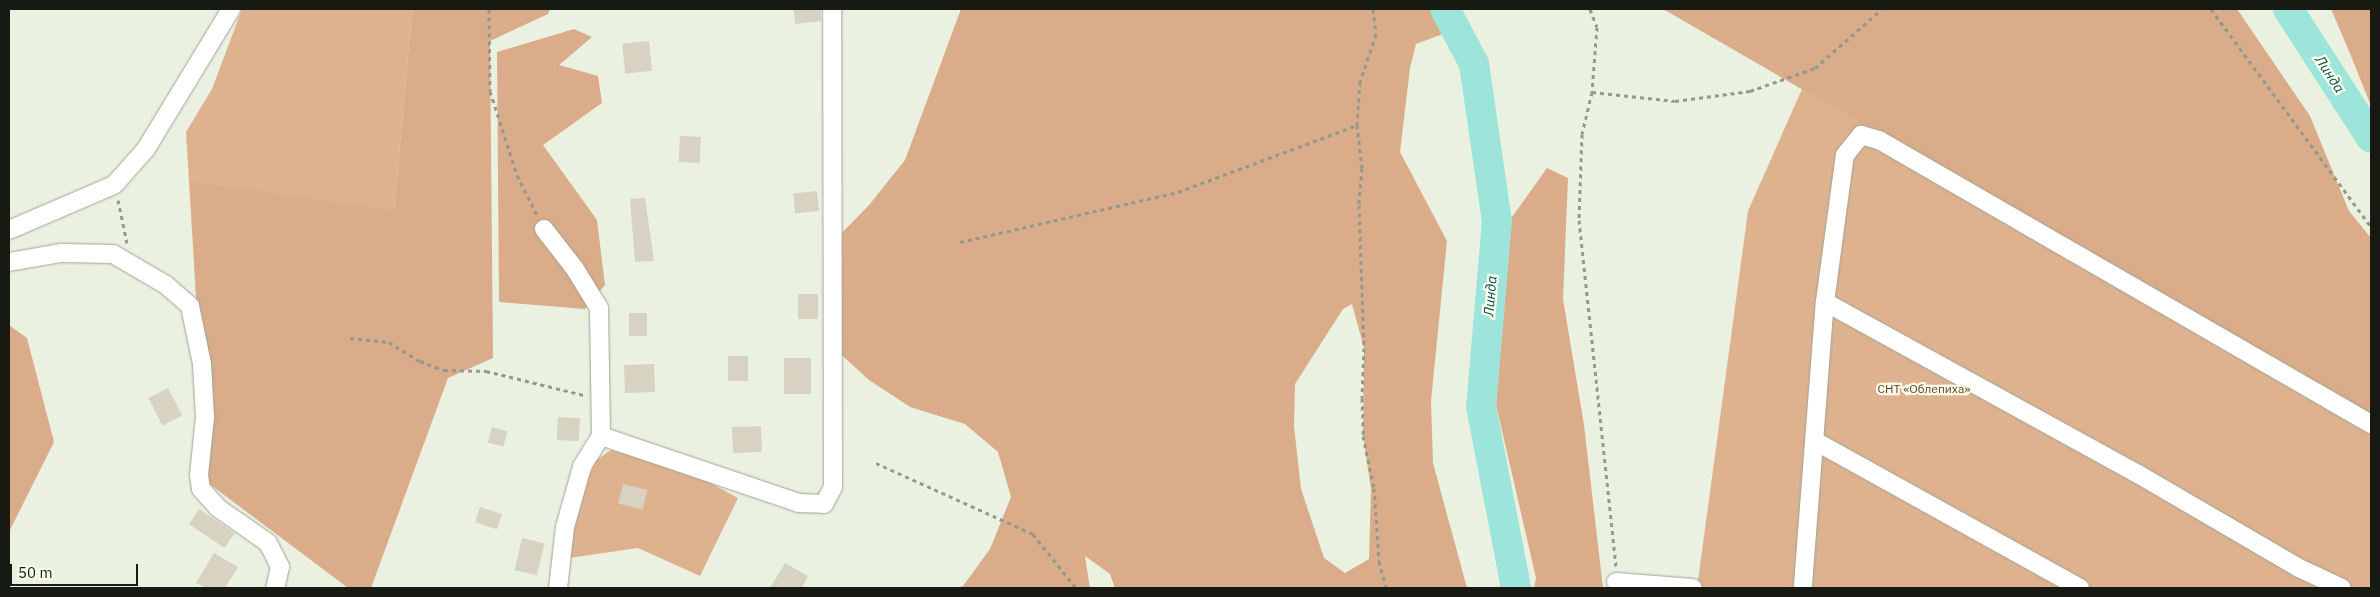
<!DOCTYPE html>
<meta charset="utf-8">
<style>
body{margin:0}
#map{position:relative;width:2380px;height:597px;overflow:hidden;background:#ebf1e0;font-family:"IBM Plex Sans",sans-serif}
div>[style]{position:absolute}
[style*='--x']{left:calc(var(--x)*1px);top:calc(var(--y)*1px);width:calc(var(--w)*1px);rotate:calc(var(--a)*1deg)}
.green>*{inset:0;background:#dfb28f}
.forest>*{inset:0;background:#daac89}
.river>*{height:30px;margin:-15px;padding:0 15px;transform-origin:15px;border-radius:15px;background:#9de4db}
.building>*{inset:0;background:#d8d2c2;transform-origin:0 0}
.path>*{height:3px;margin-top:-1.5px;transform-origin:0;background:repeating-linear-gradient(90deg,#95998d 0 4px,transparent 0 8px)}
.roads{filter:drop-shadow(0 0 1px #a0a596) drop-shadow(0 0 1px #a0a596)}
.minor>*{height:18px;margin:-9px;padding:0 9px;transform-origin:9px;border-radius:9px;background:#fff}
span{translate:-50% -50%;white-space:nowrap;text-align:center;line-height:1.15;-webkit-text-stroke:4.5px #f8feee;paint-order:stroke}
.park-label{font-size:12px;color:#673b13}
.water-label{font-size:14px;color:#074943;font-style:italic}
.frame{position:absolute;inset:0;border:10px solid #171913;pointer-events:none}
.scale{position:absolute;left:10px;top:564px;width:128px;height:22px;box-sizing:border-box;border:2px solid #171913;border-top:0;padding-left:6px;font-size:15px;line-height:18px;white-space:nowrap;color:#171913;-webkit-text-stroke:4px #f8feee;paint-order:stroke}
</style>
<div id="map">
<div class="green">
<i style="clip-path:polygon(242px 9px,412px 9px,394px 210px,207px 482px,186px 132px,212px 89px)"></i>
<i style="clip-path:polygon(1802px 89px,2371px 418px,2371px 588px,1697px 588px,1748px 211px)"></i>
<i style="clip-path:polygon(611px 450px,692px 473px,738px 498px,700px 576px,638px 548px,569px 558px,571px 522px,595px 461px)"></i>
</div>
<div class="forest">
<i style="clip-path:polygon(412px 9px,550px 9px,548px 14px,490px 41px,493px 358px,448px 378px,371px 588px,348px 588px,207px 482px,190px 182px,394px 210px)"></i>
<i style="clip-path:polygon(evenodd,961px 9px,1431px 9px,1448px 32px,1416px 44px,1410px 68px,1400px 152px,1447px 241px,1431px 401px,1433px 463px,1467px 588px,1115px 588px,1110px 574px,1085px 556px,1090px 588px,956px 588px,963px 586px,990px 549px,1011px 497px,998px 452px,965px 424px,910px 407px,869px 380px,835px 349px,832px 243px,870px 204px,905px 160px,961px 9px,1352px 304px,1364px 348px,1363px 436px,1371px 489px,1369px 559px,1345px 573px,1324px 558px,1301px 489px,1294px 426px,1295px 384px,1343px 309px,1352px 304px)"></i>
<i style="clip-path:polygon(1663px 9px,2237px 9px,2310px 116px,2349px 211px,2371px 238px,2371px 418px)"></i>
<i style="clip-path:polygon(2331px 9px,2371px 9px,2371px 106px,2351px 56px)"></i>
<i style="clip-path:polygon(574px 29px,592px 37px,559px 65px,598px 76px,602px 103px,543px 145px,597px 220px,605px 285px,585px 309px,499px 302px,497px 52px)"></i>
<i style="clip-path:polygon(1547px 168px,1568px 178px,1563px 299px,1584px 425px,1603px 588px,1534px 588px,1536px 578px,1494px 396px,1507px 224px)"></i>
<i style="clip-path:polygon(9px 325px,27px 338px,54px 442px,9px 532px)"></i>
</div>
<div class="river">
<i style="--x:1445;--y:9;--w:62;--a:62.2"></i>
<i style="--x:1474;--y:64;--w:159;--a:81.7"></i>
<i style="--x:1497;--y:221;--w:186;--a:94.9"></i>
<i style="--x:1481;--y:406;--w:185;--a:79.1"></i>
<i style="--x:2288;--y:9;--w:153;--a:57.2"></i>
</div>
<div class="building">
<i style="clip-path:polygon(794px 9px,821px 9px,821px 21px,795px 24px)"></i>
<i style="left:649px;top:41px;width:30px;height:27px;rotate:84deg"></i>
<i style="left:680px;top:136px;width:21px;height:26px;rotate:3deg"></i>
<i style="left:817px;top:191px;width:20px;height:24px;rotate:84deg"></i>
<i style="clip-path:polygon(645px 198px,654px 261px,635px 262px,630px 199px)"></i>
<i style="left:798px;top:294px;width:20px;height:25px"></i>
<i style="left:629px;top:313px;width:18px;height:23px"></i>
<i style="left:728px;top:356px;width:20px;height:25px"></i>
<i style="left:784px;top:358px;width:27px;height:36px"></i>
<i style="left:654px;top:364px;width:28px;height:30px;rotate:88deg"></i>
<i style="left:168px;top:388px;width:31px;height:22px;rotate:63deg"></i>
<i style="left:558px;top:417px;width:22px;height:23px;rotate:3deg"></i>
<i style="left:761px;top:426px;width:26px;height:29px;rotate:88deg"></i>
<i style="left:492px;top:427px;width:16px;height:16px;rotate:15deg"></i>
<i style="left:623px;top:484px;width:25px;height:20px;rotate:14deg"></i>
<i style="left:480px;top:507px;width:23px;height:16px;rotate:18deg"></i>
<i style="left:199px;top:509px;width:43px;height:18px;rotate:34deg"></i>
<i style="left:522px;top:538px;width:23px;height:33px;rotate:13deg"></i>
<i style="clip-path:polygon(214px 553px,238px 567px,225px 588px,207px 588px,196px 583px)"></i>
<i style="clip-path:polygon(785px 563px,808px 576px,802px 588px,770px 588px)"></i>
</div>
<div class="path">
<i style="--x:489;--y:9;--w:82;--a:89.3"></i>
<i style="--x:490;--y:91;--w:88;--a:72.2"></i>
<i style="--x:517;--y:175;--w:45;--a:63.4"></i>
<i style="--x:1373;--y:9;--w:25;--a:83"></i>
<i style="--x:1376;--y:34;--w:51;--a:108.4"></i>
<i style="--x:1360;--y:82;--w:43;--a:94"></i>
<i style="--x:1357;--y:125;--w:43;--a:83.4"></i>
<i style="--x:1362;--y:168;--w:37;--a:95"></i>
<i style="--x:1359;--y:205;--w:143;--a:88"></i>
<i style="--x:1364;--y:348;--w:50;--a:92.3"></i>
<i style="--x:1362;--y:398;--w:38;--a:88"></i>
<i style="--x:1363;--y:436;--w:53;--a:78.1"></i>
<i style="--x:1374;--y:488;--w:73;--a:86.1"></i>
<i style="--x:1379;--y:561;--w:28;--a:75"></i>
<i style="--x:1590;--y:9;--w:19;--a:69"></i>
<i style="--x:1597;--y:27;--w:65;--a:94.4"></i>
<i style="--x:1592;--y:92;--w:43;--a:103.4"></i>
<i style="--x:1582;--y:134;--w:86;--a:92"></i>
<i style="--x:1579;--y:220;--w:348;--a:83.9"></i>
<i style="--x:2211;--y:9;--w:270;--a:53.7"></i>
<i style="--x:1592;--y:92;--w:83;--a:6.2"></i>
<i style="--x:1675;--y:101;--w:76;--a:-7.6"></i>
<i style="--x:1750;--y:91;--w:69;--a:-19.5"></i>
<i style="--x:1815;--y:68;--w:89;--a:-41.4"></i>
<i style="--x:118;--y:200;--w:44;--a:78.2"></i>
<i style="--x:960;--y:242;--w:224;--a:-12.9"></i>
<i style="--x:1178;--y:192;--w:191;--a:-20.5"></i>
<i style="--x:350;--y:338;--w:39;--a:6"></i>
<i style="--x:389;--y:342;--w:36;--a:32"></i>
<i style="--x:420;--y:361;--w:26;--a:21"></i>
<i style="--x:444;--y:370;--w:42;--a:1.4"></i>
<i style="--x:486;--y:371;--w:101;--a:13.8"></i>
<i style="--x:876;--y:463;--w:172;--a:24.3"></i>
<i style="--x:1033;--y:534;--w:69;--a:51.5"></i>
</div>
<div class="roads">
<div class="minor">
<i style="--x:544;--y:229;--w:51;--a:52.2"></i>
<i style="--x:575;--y:269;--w:46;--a:58.4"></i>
<i style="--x:599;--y:308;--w:128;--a:89.1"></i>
<i style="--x:601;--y:436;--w:36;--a:122"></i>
<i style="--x:582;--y:467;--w:62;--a:105.8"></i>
<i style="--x:565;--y:527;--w:61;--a:96.5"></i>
<i style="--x:9;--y:230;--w:114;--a:-23.2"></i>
<i style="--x:114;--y:185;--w:48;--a:-48.4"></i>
<i style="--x:146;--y:149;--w:164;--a:-58.7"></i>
<i style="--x:9;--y:262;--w:53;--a:-9.8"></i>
<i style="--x:61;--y:253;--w:52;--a:1.1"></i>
<i style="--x:113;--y:254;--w:61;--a:30.3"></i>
<i style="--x:166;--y:285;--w:32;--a:41"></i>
<i style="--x:190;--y:306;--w:59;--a:78.3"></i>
<i style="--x:202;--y:364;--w:53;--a:86.8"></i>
<i style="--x:205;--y:417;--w:58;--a:95.9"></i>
<i style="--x:199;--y:475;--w:14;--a:82"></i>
<i style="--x:201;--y:489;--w:25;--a:48"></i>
<i style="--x:218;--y:508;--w:61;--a:35"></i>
<i style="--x:268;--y:543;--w:27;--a:63"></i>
<i style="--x:280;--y:567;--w:22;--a:103"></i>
<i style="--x:1825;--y:302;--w:148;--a:-82.3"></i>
<i style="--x:1845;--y:155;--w:26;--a:-51"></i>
<i style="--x:1861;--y:135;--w:19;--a:16"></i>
<i style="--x:1879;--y:140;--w:568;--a:30"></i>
<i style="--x:601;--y:436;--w:209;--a:18.7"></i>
<i style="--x:799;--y:503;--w:25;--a:2"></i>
<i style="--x:824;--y:504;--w:19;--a:-62"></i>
<i style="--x:833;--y:487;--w:478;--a:-90.1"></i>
<i style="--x:1815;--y:441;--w:303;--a:29"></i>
<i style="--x:1616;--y:582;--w:77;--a:4.5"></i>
<i style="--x:1803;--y:585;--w:284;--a:-85.6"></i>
<i style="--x:1825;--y:302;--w:357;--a:28.8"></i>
<i style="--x:2138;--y:474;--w:186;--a:30.3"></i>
<i style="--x:2299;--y:568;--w:47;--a:24.9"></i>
</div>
</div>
<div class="park-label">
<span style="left:1924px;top:389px">СНТ «Облепиха»</span>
</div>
<div class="water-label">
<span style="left:2330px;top:74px;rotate:57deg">Линда</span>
<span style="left:1490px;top:296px;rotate:-85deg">Линда</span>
</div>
<div class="frame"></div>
<div class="scale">50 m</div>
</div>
